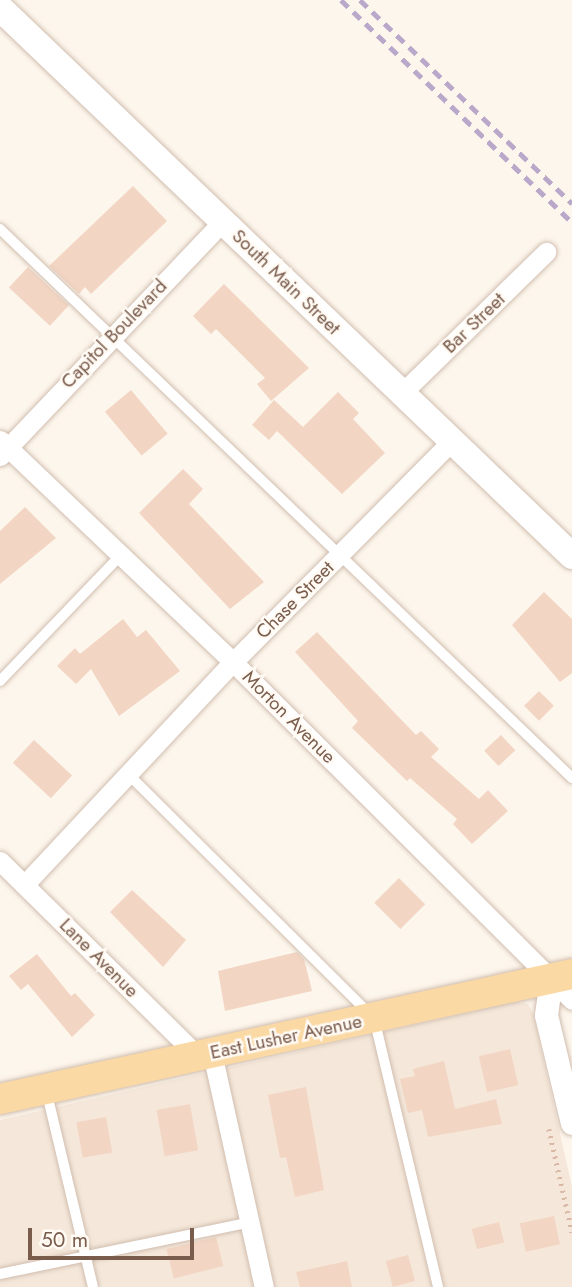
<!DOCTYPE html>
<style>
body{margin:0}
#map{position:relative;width:572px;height:1287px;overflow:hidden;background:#fdf6ec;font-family:Jost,sans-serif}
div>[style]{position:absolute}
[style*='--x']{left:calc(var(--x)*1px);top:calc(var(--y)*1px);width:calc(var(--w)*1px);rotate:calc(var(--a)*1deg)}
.residential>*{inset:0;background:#f5e8da}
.building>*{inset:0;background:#f3d5c3;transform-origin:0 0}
.path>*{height:4.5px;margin-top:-2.25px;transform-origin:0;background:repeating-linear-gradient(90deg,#d9b8a5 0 2px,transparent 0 7px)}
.roads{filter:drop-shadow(0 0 2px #d1beb0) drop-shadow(0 0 2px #d1beb0)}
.service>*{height:10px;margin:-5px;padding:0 5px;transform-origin:5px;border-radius:5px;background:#fff}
.minor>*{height:19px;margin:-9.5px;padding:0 9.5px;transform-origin:9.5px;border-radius:9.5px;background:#fff}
.tertiary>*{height:23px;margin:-11.5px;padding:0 11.5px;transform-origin:11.5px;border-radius:11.5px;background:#fff}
.secondary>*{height:26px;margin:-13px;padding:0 13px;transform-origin:13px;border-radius:13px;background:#fff}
.primary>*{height:30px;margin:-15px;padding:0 15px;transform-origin:15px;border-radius:15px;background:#fbd9a5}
.rail>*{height:5px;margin-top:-2.5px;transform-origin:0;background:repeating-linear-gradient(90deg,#b9a8c9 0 10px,transparent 0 17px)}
span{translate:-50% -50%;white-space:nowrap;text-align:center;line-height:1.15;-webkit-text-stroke:5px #fffaf3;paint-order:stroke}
.street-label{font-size:19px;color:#7a5c4d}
.scale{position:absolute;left:28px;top:1228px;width:166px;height:32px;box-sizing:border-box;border:4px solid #7a5c4d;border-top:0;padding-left:9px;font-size:21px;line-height:24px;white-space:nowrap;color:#7a5c4d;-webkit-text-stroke:5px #fffaf3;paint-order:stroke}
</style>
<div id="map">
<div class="residential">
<i style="clip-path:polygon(515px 1002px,528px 1004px,533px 1013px,572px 1187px,572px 1287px,0 1287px,0 1120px)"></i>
</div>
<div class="building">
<i style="clip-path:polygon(133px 186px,167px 221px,91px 294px,85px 287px,79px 294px,49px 266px)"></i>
<i style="left:28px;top:267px;width:56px;height:28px;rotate:43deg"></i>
<i style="clip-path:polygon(224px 284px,309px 368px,271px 401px,257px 384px,265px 378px,216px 329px,211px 334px,193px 316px)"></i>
<i style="left:131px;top:390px;width:57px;height:34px;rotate:50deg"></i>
<i style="clip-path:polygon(338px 392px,359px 413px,353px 419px,385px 453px,342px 494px,277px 431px,269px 440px,252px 425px,274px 400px,303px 427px)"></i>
<i style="clip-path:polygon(183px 469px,203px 489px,189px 504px,264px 582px,230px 609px,139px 513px)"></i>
<i style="clip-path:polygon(25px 507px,56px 538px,0 584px,0 531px)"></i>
<i style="clip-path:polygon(544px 592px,572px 619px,572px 673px,560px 682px,512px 625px)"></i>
<i style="clip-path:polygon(123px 619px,137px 637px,146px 630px,180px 671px,119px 716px,91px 669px,76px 684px,57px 666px,75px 648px,80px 654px)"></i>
<i style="clip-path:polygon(317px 632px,416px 735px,421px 731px,439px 749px,431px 757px,479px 799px,488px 790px,508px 811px,472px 844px,453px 824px,457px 819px,410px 778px,407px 781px,352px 728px,358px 721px,295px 652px)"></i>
<i style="left:539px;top:691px;width:21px;height:21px;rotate:45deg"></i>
<i style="left:501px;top:735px;width:21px;height:23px;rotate:47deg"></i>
<i style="left:34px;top:740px;width:52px;height:31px;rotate:43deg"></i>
<i style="left:399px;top:878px;width:37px;height:35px;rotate:45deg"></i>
<i style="clip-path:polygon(132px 890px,186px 940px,163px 967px,110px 912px)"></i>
<i style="clip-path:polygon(297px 952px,304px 959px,312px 991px,225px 1011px,218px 971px)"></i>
<i style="clip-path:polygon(37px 954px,71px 996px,75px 993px,95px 1015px,72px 1037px,28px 984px,21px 990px,9px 976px)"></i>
<i style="left:510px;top:1049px;width:37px;height:32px;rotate:77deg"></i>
<i style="clip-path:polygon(444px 1061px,455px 1109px,496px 1099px,502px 1124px,428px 1137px,422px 1110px,408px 1113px,400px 1079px,415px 1076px,413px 1069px)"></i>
<i style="clip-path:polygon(306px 1087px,324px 1190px,295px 1197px,286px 1157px,280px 1158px,268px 1095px)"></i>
<i style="left:190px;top:1104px;width:47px;height:34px;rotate:80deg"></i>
<i style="left:106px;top:1117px;width:36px;height:30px;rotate:80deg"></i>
<i style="left:554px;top:1216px;width:29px;height:35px;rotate:78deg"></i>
<i style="left:499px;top:1222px;width:21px;height:28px;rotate:76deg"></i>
<i style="left:216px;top:1237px;width:30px;height:51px;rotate:76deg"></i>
<i style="left:408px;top:1255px;width:27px;height:23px;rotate:75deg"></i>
<i style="clip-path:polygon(347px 1261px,352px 1287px,300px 1287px,296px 1272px)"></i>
</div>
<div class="path">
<i style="--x:549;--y:1129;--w:106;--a:77.4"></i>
</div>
<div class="roads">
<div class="service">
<i style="--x:0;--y:229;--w:793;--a:43.82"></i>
<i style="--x:0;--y:681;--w:175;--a:-46.2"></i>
<i style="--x:128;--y:774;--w:346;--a:44.8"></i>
<i style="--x:374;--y:1018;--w:277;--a:76.6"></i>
<i style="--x:47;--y:1094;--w:198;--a:76.6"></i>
<i style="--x:0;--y:1274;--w:256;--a:-11.7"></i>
</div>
<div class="minor">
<i style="--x:402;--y:393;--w:202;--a:-44.4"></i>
<i style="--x:0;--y:440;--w:322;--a:43.6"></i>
<i style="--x:233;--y:662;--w:479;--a:44.9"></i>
<i style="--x:0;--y:456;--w:324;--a:-46.5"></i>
<i style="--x:0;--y:861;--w:278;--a:44.6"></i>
<i style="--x:25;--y:884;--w:304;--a:-46.9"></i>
<i style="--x:233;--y:662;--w:311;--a:-45.3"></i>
<i style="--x:212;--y:1053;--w:240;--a:77.5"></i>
</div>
<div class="tertiary">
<i style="--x:551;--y:979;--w:36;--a:98"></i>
<i style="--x:546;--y:1015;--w:111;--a:76.5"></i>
</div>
<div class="secondary">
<i style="--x:0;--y:8;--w:792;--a:43.77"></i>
</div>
<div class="primary">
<i style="--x:0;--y:1099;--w:585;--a:-12.33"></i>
</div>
</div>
<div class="rail">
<i style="--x:341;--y:0;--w:320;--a:43.9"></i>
<i style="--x:360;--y:0;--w:294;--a:43.8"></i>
</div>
<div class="street-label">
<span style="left:286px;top:282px;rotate:44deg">South Main Street</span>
<span style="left:474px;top:323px;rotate:-44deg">Bar Street</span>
<span style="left:114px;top:334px;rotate:-46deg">Capitol Boulevard</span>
<span style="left:295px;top:600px;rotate:-45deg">Chase Street</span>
<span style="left:289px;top:717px;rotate:45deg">Morton Avenue</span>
<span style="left:99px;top:958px;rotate:45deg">Lane Avenue</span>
<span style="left:286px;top:1037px;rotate:-12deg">East Lusher Avenue</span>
</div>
<div class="scale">50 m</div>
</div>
